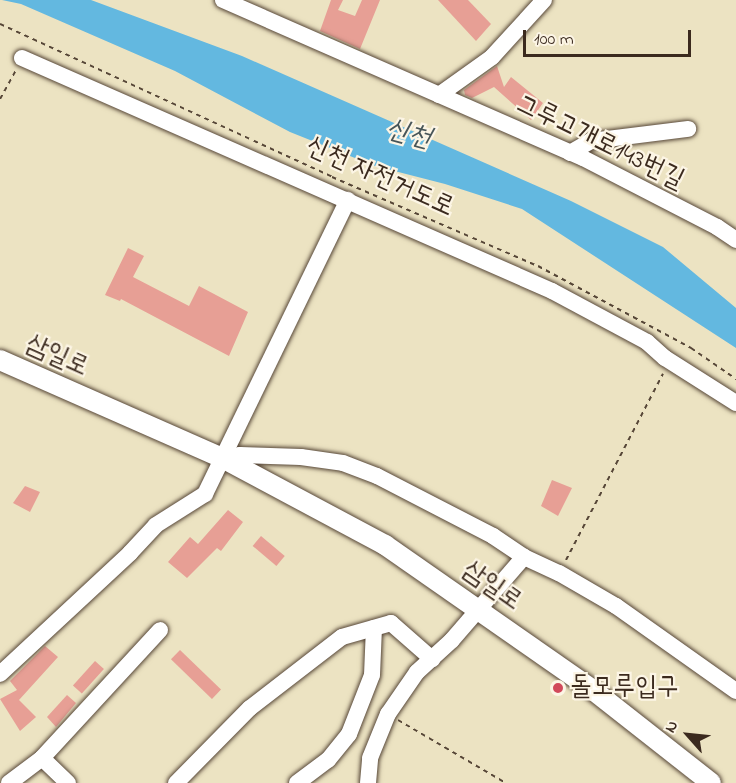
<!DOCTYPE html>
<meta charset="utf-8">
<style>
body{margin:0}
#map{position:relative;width:736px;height:783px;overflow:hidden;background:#ece3c2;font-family:"Indie Flower","Poor Story",sans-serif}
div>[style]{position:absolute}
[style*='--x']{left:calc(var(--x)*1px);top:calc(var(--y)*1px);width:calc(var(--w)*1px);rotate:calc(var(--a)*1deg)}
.water>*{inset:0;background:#63b8e0}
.building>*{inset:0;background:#e79f95;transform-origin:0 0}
.path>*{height:2px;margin-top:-1px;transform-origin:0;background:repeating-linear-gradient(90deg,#564637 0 4.5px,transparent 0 9px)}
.roads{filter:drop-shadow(0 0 2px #564637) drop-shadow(0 0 2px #564637)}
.minor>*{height:16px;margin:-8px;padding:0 8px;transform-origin:8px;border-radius:8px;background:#fff}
.major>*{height:20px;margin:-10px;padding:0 10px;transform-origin:10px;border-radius:10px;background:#fff}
.dots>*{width:16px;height:16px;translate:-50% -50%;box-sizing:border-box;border:3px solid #fcf5e5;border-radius:50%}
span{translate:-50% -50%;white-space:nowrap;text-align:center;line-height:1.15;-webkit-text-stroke:4.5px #fcf5e5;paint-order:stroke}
.street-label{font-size:27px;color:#3b2a1e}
.poi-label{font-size:27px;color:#3b2a1e}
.left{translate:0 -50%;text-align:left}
.water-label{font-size:28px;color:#475558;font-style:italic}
.north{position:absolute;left:658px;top:705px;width:60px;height:60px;-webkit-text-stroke:4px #fcf5e5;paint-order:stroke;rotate:297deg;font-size:16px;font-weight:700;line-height:24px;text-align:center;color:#3b2a1e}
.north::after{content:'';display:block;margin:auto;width:21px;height:27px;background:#3b2a1e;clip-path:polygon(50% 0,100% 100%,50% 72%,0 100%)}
.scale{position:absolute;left:523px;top:30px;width:168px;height:27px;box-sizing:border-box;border:3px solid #3b2a1e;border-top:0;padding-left:8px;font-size:18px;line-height:21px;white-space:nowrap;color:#3b2a1e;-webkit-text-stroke:4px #fcf5e5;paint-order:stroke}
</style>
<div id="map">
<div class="water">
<i style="clip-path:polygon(2px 0,91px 0,242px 56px,571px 201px,663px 247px,736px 308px,736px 348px,522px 209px,445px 184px,375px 166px,290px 132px,175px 71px,21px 4px)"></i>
</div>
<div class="building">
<i style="clip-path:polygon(331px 0,343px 0,338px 10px,355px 16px,362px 0,380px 0,360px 49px,320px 31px)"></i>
<i style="clip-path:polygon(438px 0,468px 0,491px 24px,476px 41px)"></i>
<i style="clip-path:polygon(497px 66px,504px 87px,511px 77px,543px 103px,531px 120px,494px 87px,472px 98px,465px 95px,464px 90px)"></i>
<i style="clip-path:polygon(128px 248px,144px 256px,133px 277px,189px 306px,199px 286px,248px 312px,229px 356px,121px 299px,120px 301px,105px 295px)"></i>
<i style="clip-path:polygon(552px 480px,572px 488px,558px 516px,541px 506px)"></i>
<i style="clip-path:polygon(25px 486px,40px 492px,30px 512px,13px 503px)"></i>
<i style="clip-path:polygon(228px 510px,243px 522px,221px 551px,217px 548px,187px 578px,168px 562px,190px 537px,198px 544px)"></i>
<i style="left:261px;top:536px;width:31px;height:13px;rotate:40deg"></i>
<i style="clip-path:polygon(45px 646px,58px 657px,19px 700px,36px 717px,20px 731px,0 699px,17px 690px,10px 681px)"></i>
<i style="left:180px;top:650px;width:57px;height:13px;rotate:44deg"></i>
<i style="left:95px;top:661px;width:12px;height:33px;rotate:42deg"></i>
<i style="clip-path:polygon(67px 695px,76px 703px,56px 727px,47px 717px)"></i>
</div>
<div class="path">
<i style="--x:0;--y:24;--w:366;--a:24.7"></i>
<i style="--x:332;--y:177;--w:224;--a:23.4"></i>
<i style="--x:538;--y:266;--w:174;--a:28.2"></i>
<i style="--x:691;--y:348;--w:55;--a:34.6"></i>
<i style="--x:0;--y:99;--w:33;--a:-61"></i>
<i style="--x:566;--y:560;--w:210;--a:-62.5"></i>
<i style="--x:398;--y:720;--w:125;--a:30.3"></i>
</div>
<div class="roads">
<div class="minor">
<i style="--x:223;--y:0;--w:393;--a:23.7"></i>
<i style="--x:583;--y:158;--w:151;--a:27.2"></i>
<i style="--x:717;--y:227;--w:23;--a:34"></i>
<i style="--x:22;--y:58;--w:579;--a:23.73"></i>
<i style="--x:552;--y:291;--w:108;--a:28.2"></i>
<i style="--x:647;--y:342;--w:24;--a:42"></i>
<i style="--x:665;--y:358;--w:84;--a:32.4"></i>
<i style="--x:439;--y:95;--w:65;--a:-35.6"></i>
<i style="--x:492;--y:57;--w:77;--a:-47.6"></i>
<i style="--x:570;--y:153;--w:24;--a:-30"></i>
<i style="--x:591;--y:141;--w:98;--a:-7.1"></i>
<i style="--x:224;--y:459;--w:16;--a:-14"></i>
<i style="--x:240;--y:455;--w:61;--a:1.9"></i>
<i style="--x:301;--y:457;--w:42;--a:8.1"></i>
<i style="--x:343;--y:463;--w:36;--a:21"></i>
<i style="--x:377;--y:476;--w:131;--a:27.3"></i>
<i style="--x:493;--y:536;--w:37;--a:34"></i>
<i style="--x:524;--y:557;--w:38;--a:25"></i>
<i style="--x:559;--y:573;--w:66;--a:30.1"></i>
<i style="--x:616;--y:606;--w:147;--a:35.3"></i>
<i style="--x:0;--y:674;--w:178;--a:-42.9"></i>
<i style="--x:130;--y:553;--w:38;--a:-47"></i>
<i style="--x:156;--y:525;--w:58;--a:-32.3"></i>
<i style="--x:205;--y:494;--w:327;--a:-64.1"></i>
<i style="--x:42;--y:758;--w:36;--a:44"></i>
<i style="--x:9;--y:783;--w:41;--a:-37.1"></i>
<i style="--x:42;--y:758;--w:174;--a:-47.3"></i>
<i style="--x:176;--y:783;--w:105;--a:-45.4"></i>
<i style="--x:250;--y:708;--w:116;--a:-37.7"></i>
<i style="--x:342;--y:637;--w:51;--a:-15.9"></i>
<i style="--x:391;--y:623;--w:55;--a:41.3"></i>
<i style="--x:297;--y:783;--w:39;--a:-37"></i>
<i style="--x:328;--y:760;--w:33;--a:-51"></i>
<i style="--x:349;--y:734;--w:63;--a:-68.7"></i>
<i style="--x:372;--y:675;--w:47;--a:-87.6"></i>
<i style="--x:368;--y:783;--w:25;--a:-85"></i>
<i style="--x:370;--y:758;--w:48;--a:-67.8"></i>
<i style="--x:388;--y:714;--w:51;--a:-55.4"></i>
<i style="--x:417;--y:672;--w:47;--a:-42.4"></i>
<i style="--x:452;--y:640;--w:110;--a:-49.1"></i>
</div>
<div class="major">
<i style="--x:0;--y:360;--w:245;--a:23.8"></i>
<i style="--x:224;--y:459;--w:183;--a:28.1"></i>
<i style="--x:385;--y:545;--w:254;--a:34.9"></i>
<i style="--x:593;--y:690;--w:150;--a:38.2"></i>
</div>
</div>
<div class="dots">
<i style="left:558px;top:688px;background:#d1495b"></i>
</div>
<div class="street-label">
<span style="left:600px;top:142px;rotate:26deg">그루고개로143번길</span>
<span style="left:380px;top:177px;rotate:24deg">신천 자전거도로</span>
<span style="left:57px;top:356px;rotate:24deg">삼일로</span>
<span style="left:492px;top:586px;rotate:35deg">삼일로</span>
</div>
<div class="poi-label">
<span class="left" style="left:570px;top:688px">돌모루입구</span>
</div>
<div class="water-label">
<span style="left:408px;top:135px;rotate:15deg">신천</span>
</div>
<div class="north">N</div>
<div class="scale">100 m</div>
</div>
